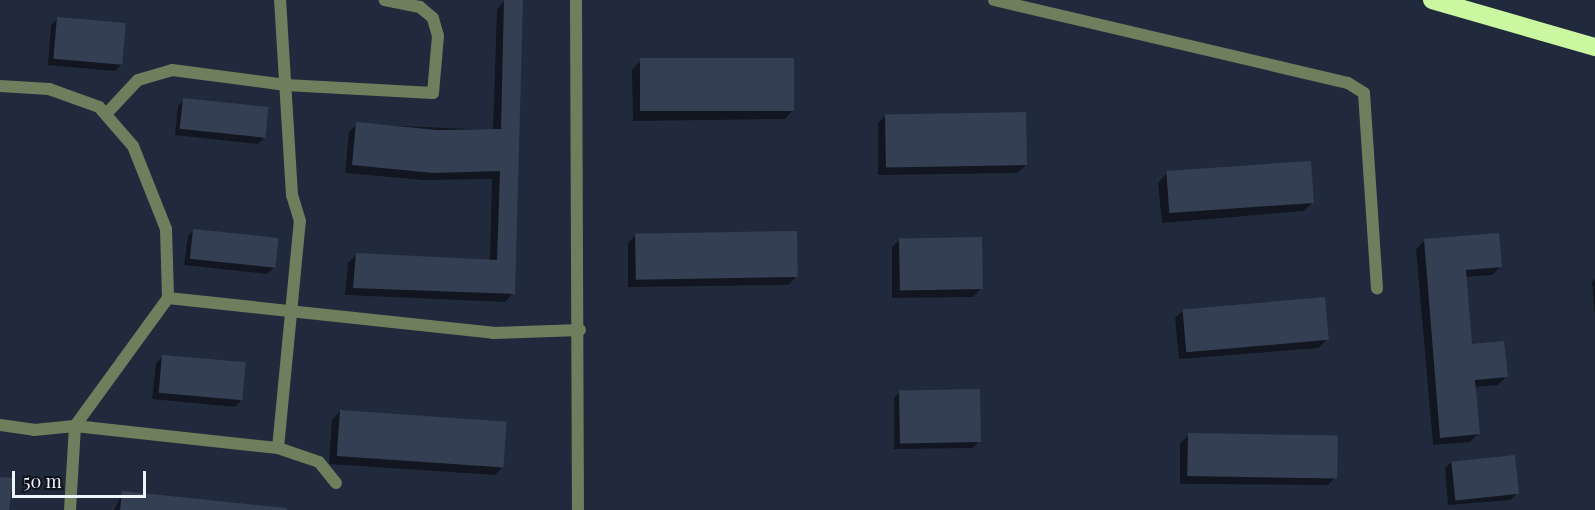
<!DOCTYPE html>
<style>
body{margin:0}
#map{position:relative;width:1595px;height:510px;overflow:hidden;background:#212a3d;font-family:"Playfair Display",serif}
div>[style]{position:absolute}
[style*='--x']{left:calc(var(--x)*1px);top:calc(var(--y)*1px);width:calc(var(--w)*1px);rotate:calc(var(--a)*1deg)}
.shadow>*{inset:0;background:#0007}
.building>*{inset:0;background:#353f53;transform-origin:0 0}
.minor>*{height:12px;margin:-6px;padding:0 6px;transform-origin:6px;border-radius:6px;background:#6e7f5d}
.tertiary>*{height:12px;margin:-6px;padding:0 6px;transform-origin:6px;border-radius:6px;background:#6e7f5d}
.motorway>*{height:18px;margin:-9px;padding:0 9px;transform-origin:9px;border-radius:9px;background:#cbf7a1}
span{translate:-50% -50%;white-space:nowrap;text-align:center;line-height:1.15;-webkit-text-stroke:4.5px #0f131b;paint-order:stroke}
.scale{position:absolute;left:12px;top:471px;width:134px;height:27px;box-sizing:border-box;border:3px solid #eff5ff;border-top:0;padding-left:8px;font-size:18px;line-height:21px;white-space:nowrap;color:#eff5ff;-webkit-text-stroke:4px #0f131b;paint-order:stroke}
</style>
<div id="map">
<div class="shadow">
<i style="clip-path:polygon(505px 1px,513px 293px,505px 302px,345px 295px,348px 263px,356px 255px,490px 261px,492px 179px,423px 180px,345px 173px,349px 132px,357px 124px,493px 130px,497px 9px)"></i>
<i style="clip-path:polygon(57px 19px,121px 65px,115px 71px,48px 65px,51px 25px)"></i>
<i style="clip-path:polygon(640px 61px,793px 110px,785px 119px,633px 121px,632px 70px)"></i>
<i style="clip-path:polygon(184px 100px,264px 138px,258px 144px,175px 135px,178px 106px)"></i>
<i style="clip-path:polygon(886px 115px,1026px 165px,1017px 173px,878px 175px,878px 123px)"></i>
<i style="clip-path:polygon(1166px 174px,1313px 202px,1304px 211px,1162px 223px,1158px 183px)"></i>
<i style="clip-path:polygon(194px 230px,274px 268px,267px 274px,184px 265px,188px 236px)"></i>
<i style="clip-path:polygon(636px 234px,796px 277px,788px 285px,628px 287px,628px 243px)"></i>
<i style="clip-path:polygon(900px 239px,981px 289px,973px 297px,892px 298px,892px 247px)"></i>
<i style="clip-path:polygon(1424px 241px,1501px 266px,1492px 275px,1465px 277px,1471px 346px,1506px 377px,1498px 385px,1474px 387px,1478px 434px,1470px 442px,1433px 445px,1416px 249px)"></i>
<i style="clip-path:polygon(1595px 279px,1595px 317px,1592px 282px)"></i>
<i style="clip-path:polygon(1184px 310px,1327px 339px,1319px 348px,1179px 359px,1175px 318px)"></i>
<i style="clip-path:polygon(162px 357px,241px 401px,235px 407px,152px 399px,156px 363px)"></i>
<i style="clip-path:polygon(900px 392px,979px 441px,973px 448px,894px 449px,894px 398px)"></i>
<i style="clip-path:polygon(340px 411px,503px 467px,495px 475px,329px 464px,332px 420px)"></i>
<i style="clip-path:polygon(1189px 435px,1336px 476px,1328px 485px,1180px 484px,1180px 443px)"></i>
<i style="clip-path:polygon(1451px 462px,1517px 493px,1511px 500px,1448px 505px,1445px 468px)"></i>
<i style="clip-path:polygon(123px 493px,287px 510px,114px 510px)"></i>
</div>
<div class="building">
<i style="clip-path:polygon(504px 0,523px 0,515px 294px,353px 288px,356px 253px,497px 260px,500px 171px,433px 173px,352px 165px,356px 122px,437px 130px,501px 129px)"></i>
<i style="left:57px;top:17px;width:69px;height:42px;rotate:5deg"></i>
<i style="left:794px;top:58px;width:53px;height:154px;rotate:90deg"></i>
<i style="left:183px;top:98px;width:86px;height:31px;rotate:6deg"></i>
<i style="left:1026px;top:112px;width:53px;height:141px;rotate:89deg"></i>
<i style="left:1311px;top:161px;width:42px;height:145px;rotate:86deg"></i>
<i style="left:193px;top:229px;width:86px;height:30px;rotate:6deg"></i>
<i style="left:797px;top:231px;width:46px;height:162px;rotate:89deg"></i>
<i style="clip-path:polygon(1499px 233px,1502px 267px,1466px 270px,1472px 344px,1504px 341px,1508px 377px,1475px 380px,1480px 434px,1440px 438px,1424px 239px)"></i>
<i style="left:982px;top:237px;width:52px;height:83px;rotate:89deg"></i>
<i style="left:1325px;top:297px;width:43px;height:143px;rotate:85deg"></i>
<i style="left:162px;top:355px;width:84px;height:38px;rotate:5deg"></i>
<i style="left:980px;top:389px;width:53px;height:81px;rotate:89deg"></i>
<i style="left:340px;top:410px;width:167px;height:46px;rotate:4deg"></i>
<i style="left:1188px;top:433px;width:150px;height:43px;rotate:1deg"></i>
<i style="left:1515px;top:455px;width:39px;height:64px;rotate:84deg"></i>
<i style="clip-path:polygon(0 477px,13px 478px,9px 510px,0 510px)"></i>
<i style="clip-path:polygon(122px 491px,286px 508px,286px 510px,120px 510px)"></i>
</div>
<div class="minor">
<i style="--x:576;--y:0;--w:510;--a:89.78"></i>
<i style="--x:1348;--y:83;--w:19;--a:32"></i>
<i style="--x:1364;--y:93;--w:196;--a:86.2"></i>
<i style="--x:0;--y:86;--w:49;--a:3.5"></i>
<i style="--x:49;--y:89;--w:53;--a:19.8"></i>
<i style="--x:99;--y:107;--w:52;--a:48.9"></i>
<i style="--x:133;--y:146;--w:89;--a:68.3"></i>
<i style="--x:166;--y:229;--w:69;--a:88.3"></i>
<i style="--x:168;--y:298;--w:158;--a:126"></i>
<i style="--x:75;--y:426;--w:84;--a:93.4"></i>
<i style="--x:107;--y:113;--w:45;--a:-46.8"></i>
<i style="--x:138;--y:80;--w:35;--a:-16"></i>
<i style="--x:172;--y:70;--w:115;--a:7.5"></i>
<i style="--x:286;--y:85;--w:147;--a:3.1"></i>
<i style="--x:433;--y:93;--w:57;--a:-85"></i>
<i style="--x:438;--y:36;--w:19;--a:-106"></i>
<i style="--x:433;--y:18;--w:17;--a:-140"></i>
<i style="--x:420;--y:7;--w:36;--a:-169"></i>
<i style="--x:168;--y:298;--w:327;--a:6.1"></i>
<i style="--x:493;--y:333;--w:87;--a:-2"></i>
<i style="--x:0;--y:425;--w:34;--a:8"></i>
<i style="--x:34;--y:430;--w:41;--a:-5.6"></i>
<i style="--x:75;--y:426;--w:204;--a:6.2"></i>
<i style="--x:278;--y:448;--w:43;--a:18.9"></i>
<i style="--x:319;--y:462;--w:27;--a:51"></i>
<i style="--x:278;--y:448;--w:228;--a:-84.5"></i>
<i style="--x:300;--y:221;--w:27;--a:-107"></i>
<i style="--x:292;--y:195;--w:195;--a:-93.5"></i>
</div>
<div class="tertiary">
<i style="--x:994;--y:0;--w:364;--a:13.2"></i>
</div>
<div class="motorway">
<i style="--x:1432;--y:0;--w:170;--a:16.1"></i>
</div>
<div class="scale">50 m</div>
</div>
